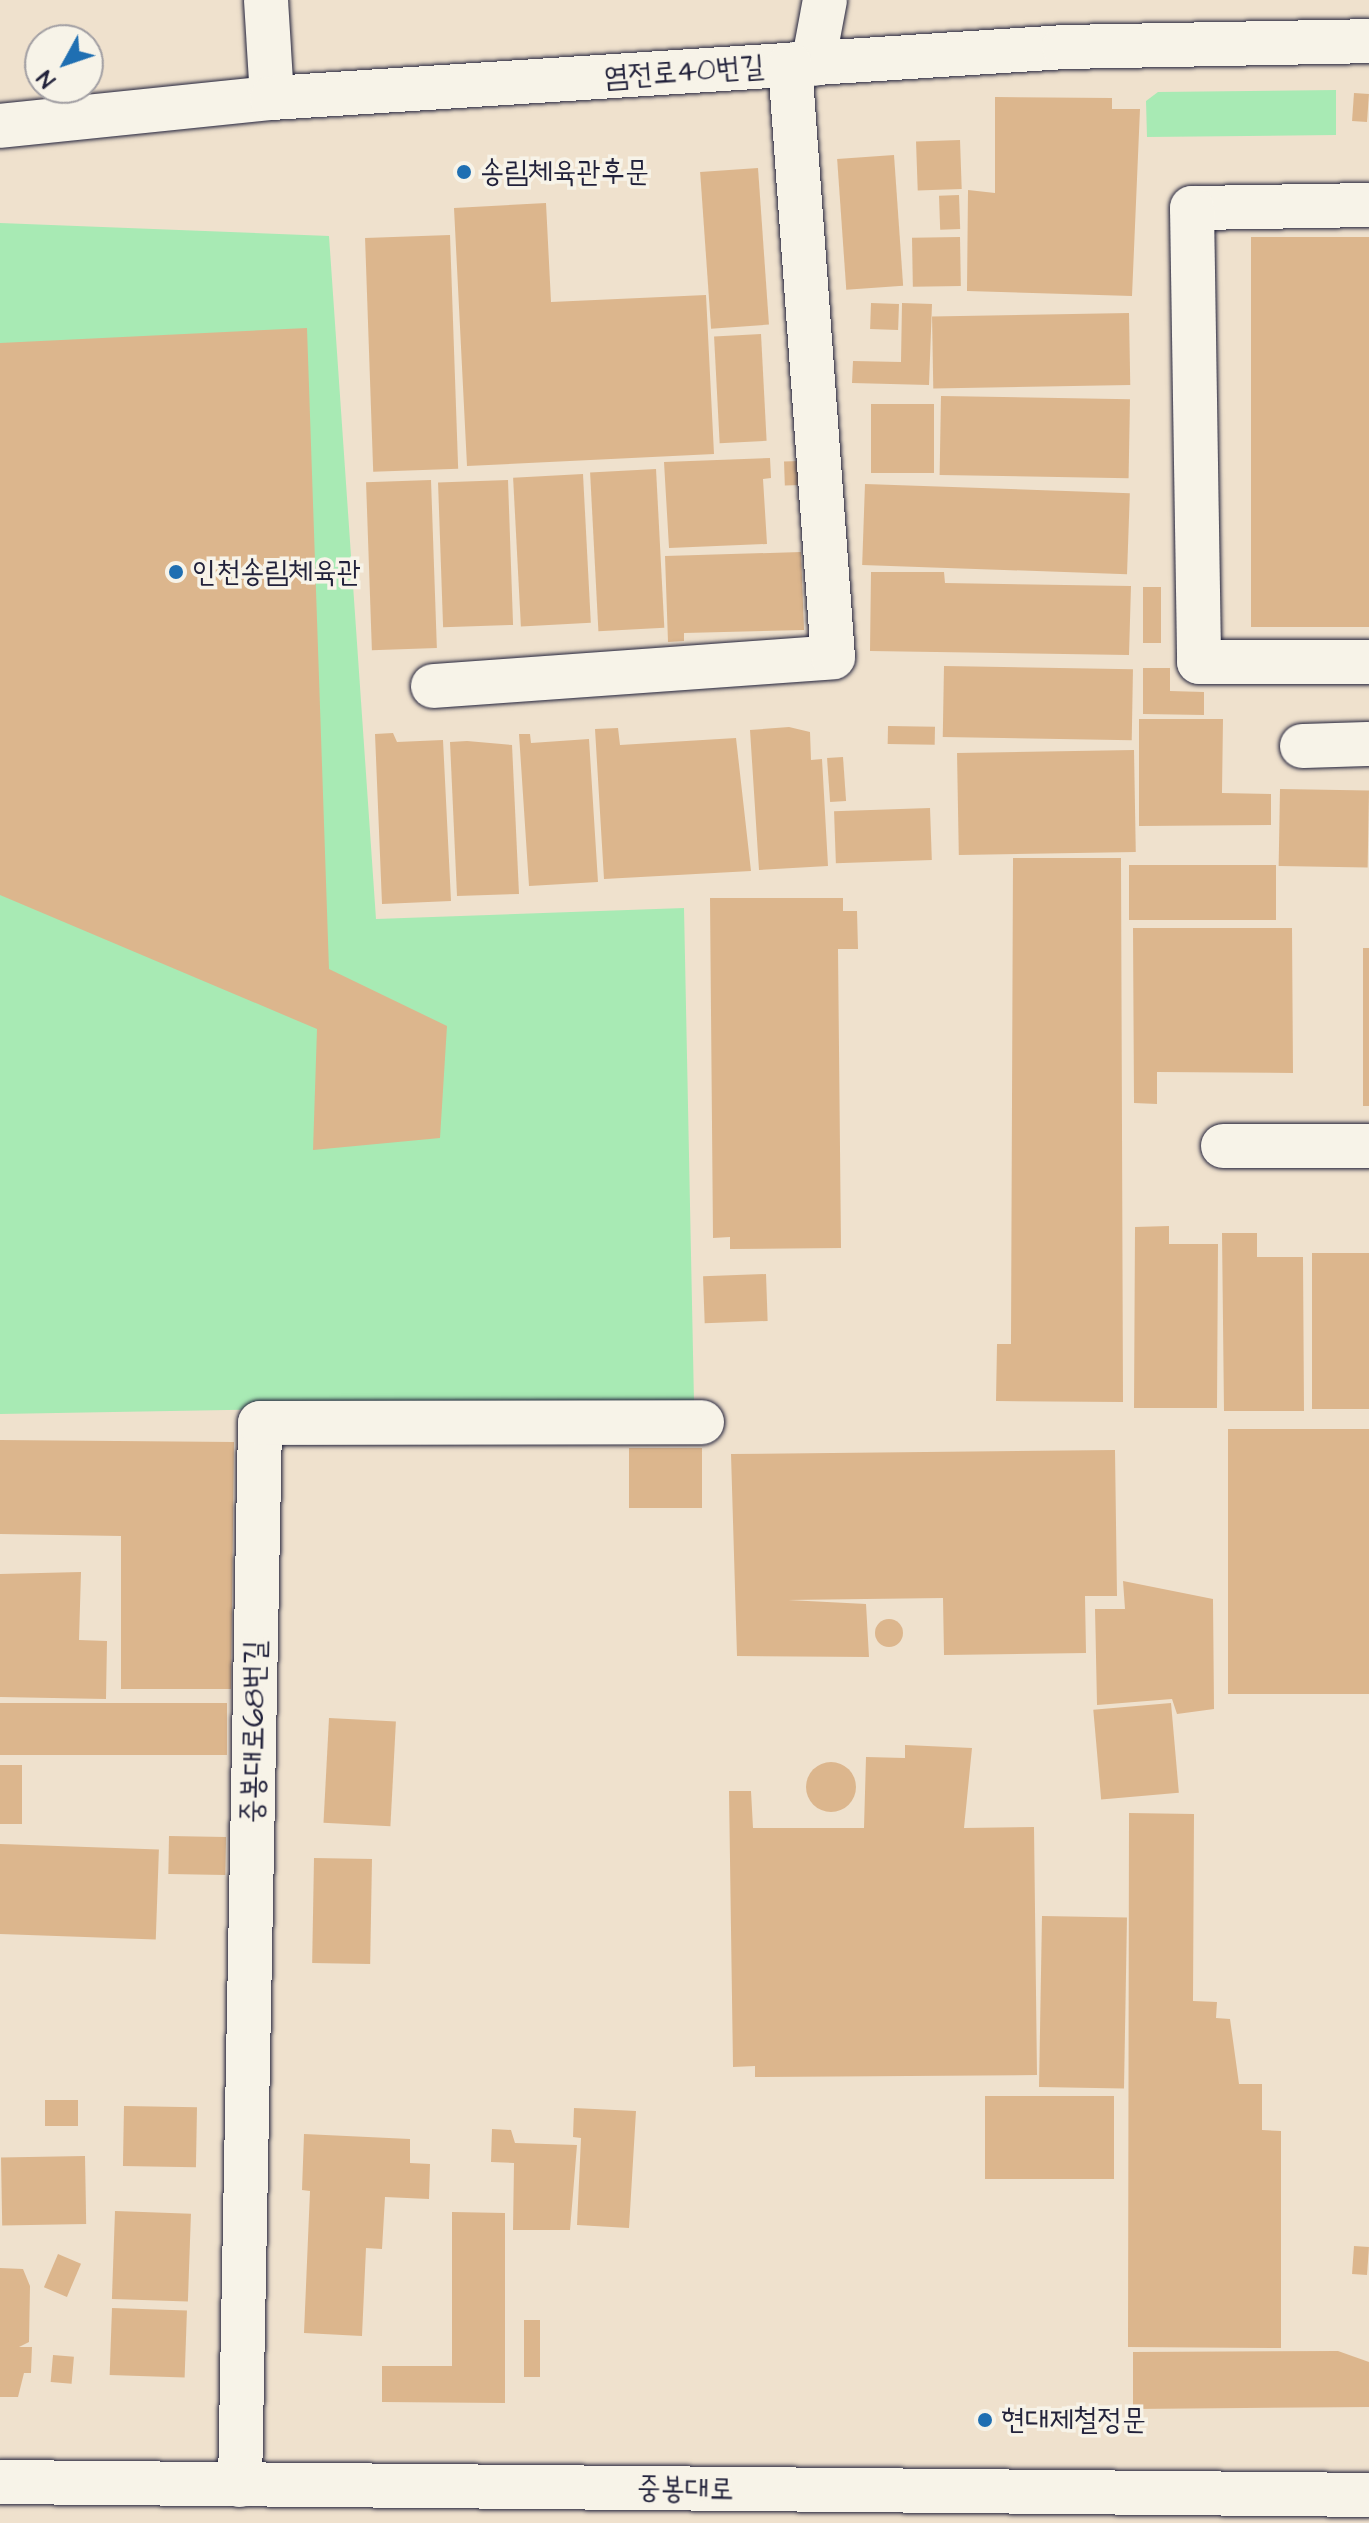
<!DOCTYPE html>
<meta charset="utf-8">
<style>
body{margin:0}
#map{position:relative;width:1369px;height:2523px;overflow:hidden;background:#efe1cd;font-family:"Architects Daughter","Poor Story",sans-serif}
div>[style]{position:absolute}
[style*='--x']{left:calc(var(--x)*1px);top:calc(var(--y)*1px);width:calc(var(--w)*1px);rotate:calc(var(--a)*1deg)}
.green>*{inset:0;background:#a8eab4}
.building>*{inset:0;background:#dcb68d;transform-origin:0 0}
.round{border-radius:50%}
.roads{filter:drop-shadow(0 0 2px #22223b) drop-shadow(0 0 2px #22223b)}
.minor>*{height:44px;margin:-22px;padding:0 22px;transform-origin:22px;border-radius:22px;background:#f7f3e8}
.major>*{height:44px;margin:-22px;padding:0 22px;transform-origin:22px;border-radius:22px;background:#f7f3e8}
.dots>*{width:22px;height:22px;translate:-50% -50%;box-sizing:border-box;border:4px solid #f7f3e8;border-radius:50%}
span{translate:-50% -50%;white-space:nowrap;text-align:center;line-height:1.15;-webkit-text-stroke:7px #f7f3e8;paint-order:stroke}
.street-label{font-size:30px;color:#22223b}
.poi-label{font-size:30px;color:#22223b}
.left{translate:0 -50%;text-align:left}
.north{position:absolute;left:24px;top:24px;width:80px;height:80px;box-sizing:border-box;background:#f7f3e8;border:2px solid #a29fa3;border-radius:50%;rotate:230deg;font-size:22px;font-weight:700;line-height:32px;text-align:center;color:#22223b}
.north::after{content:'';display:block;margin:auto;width:28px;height:36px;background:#1f6fb2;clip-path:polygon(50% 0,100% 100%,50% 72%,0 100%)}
</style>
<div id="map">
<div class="green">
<i style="clip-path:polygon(1336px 90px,1336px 135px,1147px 137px,1146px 101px,1158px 92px)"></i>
<i style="clip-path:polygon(0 223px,329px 236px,376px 919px,684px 908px,694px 1402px,0 1414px)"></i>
</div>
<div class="building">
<i style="left:1354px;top:93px;width:15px;height:28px;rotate:4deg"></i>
<i style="clip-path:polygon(995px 97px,1112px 98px,1112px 109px,1140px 109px,1132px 296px,967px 291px,968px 190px,995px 193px)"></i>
<i style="left:960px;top:140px;width:49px;height:44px;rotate:88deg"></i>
<i style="left:894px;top:155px;width:131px;height:57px;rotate:86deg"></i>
<i style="left:758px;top:168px;width:157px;height:58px;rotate:86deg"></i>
<i style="left:959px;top:195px;width:34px;height:20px;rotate:88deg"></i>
<i style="clip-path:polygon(546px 203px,551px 302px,706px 295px,714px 454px,467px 466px,454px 208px)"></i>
<i style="left:450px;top:235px;width:234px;height:85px;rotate:88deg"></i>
<i style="left:960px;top:237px;width:49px;height:48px;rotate:89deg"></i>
<i style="left:1251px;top:237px;width:118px;height:390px"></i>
<i style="clip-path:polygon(902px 303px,932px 304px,929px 385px,852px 383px,853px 361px,901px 362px)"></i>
<i style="left:899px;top:304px;width:26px;height:28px;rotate:92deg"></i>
<i style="left:1129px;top:313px;width:72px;height:197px;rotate:89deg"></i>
<i style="clip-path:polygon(307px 328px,329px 969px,447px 1026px,440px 1138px,313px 1150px,317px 1029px,0 895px,0 343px)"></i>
<i style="left:761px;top:334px;width:107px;height:47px;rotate:87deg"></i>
<i style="left:941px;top:396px;width:189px;height:79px;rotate:1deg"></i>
<i style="left:871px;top:404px;width:63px;height:69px"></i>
<i style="clip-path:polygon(770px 458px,771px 478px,763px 479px,767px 544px,669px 548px,664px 462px)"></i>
<i style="left:800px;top:461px;width:24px;height:16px;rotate:88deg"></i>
<i style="left:656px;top:469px;width:159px;height:66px;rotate:87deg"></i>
<i style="left:583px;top:474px;width:149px;height:70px;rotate:87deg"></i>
<i style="left:431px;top:480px;width:168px;height:65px;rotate:88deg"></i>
<i style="left:508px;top:480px;width:145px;height:70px;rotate:88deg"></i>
<i style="left:865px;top:484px;width:265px;height:81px;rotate:2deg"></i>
<i style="clip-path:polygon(801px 552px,804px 630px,684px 633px,684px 641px,668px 642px,665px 556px)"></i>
<i style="clip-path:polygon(871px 572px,944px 572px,945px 583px,1131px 586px,1129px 655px,870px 651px)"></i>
<i style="left:1143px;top:587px;width:18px;height:56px"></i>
<i style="left:944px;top:666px;width:189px;height:71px;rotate:1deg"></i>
<i style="clip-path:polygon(1143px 668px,1170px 668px,1170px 691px,1204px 692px,1204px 715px,1143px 714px)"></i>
<i style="clip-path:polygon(1139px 719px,1223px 719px,1222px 793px,1271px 794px,1271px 825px,1139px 826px)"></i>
<i style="left:888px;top:726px;width:47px;height:18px;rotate:1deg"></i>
<i style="clip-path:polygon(789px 727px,810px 732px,811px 760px,822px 759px,828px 866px,759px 870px,750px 730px)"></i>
<i style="clip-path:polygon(618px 728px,620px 745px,736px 738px,751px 871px,604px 879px,595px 729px)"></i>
<i style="clip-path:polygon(393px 733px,397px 742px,443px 740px,451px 901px,382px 904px,375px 734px)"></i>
<i style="clip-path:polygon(519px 734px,530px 734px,531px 743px,589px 739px,598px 882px,529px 886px)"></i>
<i style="clip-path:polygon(467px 741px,512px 745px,519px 894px,457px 896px,450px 742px)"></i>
<i style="left:1134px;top:750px;width:102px;height:177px;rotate:89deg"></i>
<i style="left:843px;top:757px;width:44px;height:16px;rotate:86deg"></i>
<i style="left:1280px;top:789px;width:89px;height:77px;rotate:1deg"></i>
<i style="left:930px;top:808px;width:52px;height:96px;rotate:88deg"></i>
<i style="clip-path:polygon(1013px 858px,1121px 858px,1123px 1402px,996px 1401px,997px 1344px,1011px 1344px)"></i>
<i style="left:1129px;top:865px;width:147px;height:55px"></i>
<i style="clip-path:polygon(710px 898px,843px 898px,843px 911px,857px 911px,858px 949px,838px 949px,841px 1248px,730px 1249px,730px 1237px,713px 1238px)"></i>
<i style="clip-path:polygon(1133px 928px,1292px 928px,1293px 1073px,1157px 1072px,1157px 1104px,1134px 1103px)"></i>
<i style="left:1363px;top:948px;width:6px;height:158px"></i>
<i style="clip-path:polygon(1169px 1226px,1169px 1244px,1218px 1244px,1217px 1408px,1134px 1408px,1135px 1227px)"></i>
<i style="clip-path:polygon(1222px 1233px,1257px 1233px,1257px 1257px,1303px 1257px,1304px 1411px,1224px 1411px)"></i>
<i style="left:1369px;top:1253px;width:156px;height:57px;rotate:90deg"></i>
<i style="left:766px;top:1274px;width:47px;height:63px;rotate:88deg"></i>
<i style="left:1228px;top:1429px;width:141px;height:265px"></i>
<i style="clip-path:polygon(0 1440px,234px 1442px,231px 1689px,121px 1689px,121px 1536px,0 1534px)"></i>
<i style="left:629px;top:1448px;width:73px;height:60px"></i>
<i style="clip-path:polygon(1115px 1450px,1117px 1596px,1085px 1596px,1086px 1653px,944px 1655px,943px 1598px,788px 1600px,866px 1604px,869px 1657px,737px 1656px,731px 1454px)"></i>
<i style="clip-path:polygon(81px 1572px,79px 1640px,107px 1641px,106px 1699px,0 1697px,0 1574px)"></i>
<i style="clip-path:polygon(1123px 1581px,1213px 1599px,1214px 1709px,1177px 1714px,1172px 1699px,1097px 1705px,1095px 1609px,1125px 1609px)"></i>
<i class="round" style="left:875px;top:1619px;width:28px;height:28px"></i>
<i style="left:227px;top:1703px;width:52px;height:227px;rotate:90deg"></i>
<i style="left:1171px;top:1703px;width:90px;height:78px;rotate:85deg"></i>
<i style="left:329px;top:1718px;width:67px;height:105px;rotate:3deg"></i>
<i style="clip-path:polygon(905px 1745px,972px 1748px,964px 1828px,1034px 1827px,1037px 2075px,755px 2077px,755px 2066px,733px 2067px,729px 1791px,751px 1791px,753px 1828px,864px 1828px,866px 1757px,905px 1758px)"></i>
<i class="round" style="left:806px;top:1762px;width:50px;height:50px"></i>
<i style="left:0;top:1765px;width:22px;height:59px"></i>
<i style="clip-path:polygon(1129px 1813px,1194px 1814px,1193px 2001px,1217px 2002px,1216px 2018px,1230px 2019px,1239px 2084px,1262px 2084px,1262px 2130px,1281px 2131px,1281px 2348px,1128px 2347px)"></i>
<i style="left:169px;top:1836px;width:57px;height:38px;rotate:1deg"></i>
<i style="left:0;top:1844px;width:159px;height:90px;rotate:2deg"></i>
<i style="left:314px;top:1858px;width:58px;height:105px;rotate:1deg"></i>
<i style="left:1042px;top:1916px;width:85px;height:171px;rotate:1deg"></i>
<i style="left:985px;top:2096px;width:129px;height:83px"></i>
<i style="left:45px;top:2100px;width:33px;height:26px"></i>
<i style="left:124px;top:2106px;width:73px;height:60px;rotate:1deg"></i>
<i style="clip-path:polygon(574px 2108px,636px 2111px,629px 2228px,577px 2225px,581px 2138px,573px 2137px)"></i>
<i style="clip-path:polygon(492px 2129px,511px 2130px,515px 2143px,577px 2145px,570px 2230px,513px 2230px,514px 2163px,491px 2162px)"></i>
<i style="clip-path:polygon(304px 2134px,410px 2139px,410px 2163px,430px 2164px,429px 2199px,385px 2197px,382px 2249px,366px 2248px,362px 2336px,304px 2333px,310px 2191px,302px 2190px)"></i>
<i style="left:85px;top:2156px;width:68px;height:84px;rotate:89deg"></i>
<i style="left:115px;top:2211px;width:76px;height:88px;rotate:2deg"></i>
<i style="clip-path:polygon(452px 2212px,505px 2213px,505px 2403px,382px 2402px,382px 2366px,452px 2366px)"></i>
<i style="left:1354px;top:2246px;width:15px;height:28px;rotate:4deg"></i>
<i style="left:58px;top:2254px;width:25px;height:36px;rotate:23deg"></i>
<i style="clip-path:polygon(0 2268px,23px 2269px,30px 2286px,29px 2342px,19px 2347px,32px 2347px,31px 2373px,24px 2373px,18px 2397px,0 2397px)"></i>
<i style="left:112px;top:2308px;width:75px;height:67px;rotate:2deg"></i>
<i style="left:524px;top:2320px;width:16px;height:57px"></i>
<i style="clip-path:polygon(1338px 2351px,1369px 2362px,1369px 2407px,1133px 2409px,1133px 2352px)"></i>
<i style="left:53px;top:2355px;width:21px;height:27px;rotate:5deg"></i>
</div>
<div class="roads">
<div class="minor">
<i style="--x:266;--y:0;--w:98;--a:86.5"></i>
<i style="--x:813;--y:64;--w:65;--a:-79.4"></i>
<i style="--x:0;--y:126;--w:273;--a:-5.9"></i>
<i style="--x:272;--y:98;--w:794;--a:-3.68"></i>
<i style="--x:1064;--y:47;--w:305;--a:-1.1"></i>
<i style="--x:1369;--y:205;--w:177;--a:179"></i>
<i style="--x:1192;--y:208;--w:454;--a:89.1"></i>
<i style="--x:1199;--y:662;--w:170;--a:0"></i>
<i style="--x:433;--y:686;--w:401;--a:-4.1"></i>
<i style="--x:833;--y:657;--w:594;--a:-94.15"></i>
<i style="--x:1302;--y:746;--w:67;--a:-1.7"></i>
<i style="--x:1223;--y:1146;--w:146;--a:0"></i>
<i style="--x:240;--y:2485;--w:1062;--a:-88.92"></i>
<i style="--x:260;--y:1423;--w:442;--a:-0.1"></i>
</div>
<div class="major">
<i style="--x:0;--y:2482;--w:1369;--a:0.54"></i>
</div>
</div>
<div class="dots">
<i style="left:464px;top:172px;background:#1f6fb2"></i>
<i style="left:176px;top:572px;background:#1f6fb2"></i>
<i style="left:985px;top:2420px;background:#1f6fb2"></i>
</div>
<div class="street-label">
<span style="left:684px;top:72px;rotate:-4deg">염전로40번길</span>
<span style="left:254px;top:1732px;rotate:-89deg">중봉대로68번길</span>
<span style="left:685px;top:2489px;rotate:1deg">중봉대로</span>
</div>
<div class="poi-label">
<span class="left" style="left:480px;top:172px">송림체육관후문</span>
<span class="left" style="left:192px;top:572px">인천송림체육관</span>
<span class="left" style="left:1001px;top:2420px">현대제철정문</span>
</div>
<div class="north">N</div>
</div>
